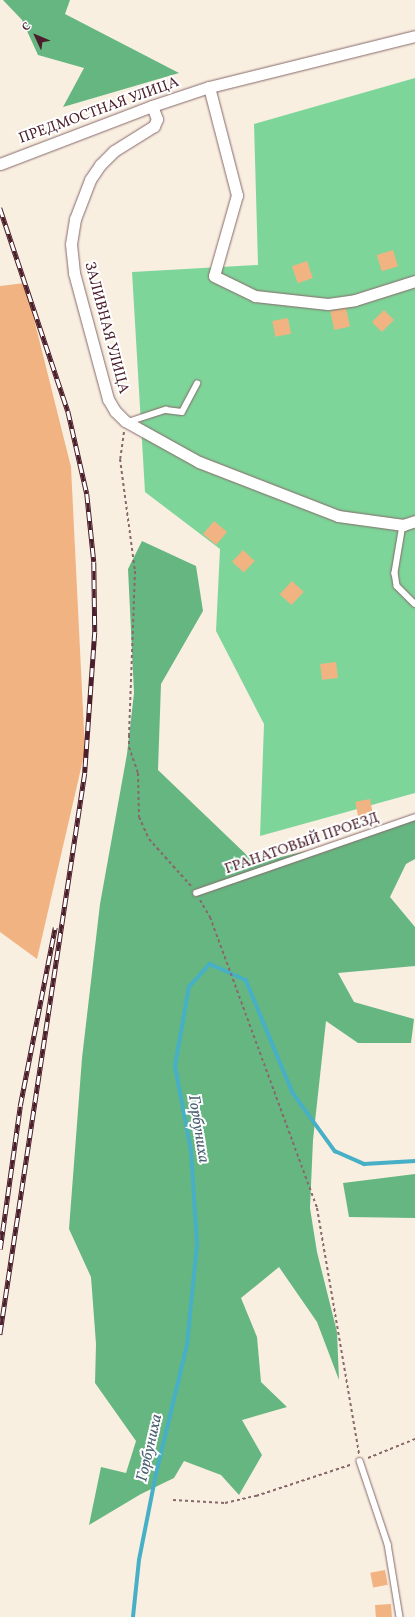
<!DOCTYPE html>
<meta charset="utf-8">
<style>
body{margin:0}
#map{position:relative;width:415px;height:1617px;overflow:hidden;background:#f9efe1;font-family:Vollkorn,serif}
div>[style]{position:absolute}
[style*='--x']{left:calc(var(--x)*1px);top:calc(var(--y)*1px);width:calc(var(--w)*1px);rotate:calc(var(--a)*1deg)}
.green>*{inset:0;background:#7ed599}
.forest>*{inset:0;background:#66b681}
.stream>*{height:3.5px;margin:-1.75px;padding:0 1.75px;transform-origin:1.75px;border-radius:1.75px;background:#47afc6}
.building>*{inset:0;background:#f1b382;transform-origin:0 0}
.path>*{height:2px;margin-top:-1px;transform-origin:0;background:repeating-linear-gradient(90deg,#87686b 0 3px,transparent 0 6px)}
.roads{filter:drop-shadow(0 0 1px #87686b) drop-shadow(0 0 1px #87686b)}
.service>*{height:5.5px;margin:-2.75px;padding:0 2.75px;transform-origin:2.75px;border-radius:2.75px;background:#fff}
.minor>*{height:11px;margin:-5.5px;padding:0 5.5px;transform-origin:5.5px;border-radius:5.5px;background:#fff}
.rail>*{height:4.5px;margin-top:-2.25px;transform-origin:0;background:repeating-linear-gradient(90deg,#fff 0 9px,#4a1f2b 0 18px);box-sizing:border-box;border-block:1px solid #4a1f2b}
span{translate:-50% -50%;white-space:nowrap;text-align:center;line-height:1.15;-webkit-text-stroke:4px #fff;paint-order:stroke}
.street-label{font-size:15px;color:#4a1f2b}
.water-label{font-size:16px;color:#496071;font-style:italic}
.north{position:absolute;left:16px;top:16px;width:40px;height:40px;-webkit-text-stroke:3px #fff;paint-order:stroke;rotate:314deg;font-size:11px;font-weight:700;line-height:16px;text-align:center;color:#4a1f2b}
.north::after{content:'';display:block;margin:auto;width:14px;height:18px;background:#4a1f2b;clip-path:polygon(50% 0,100% 100%,50% 72%,0 100%)}
</style>
<div id="map">
<div class="green">
<i style="clip-path:polygon(415px 78px,415px 793px,260px 836px,264px 724px,216px 631px,220px 549px,145px 492px,132px 272px,258px 265px,254px 124px)"></i>
</div>
<div class="forest">
<i style="clip-path:polygon(3px 0,70px 0,65px 14px,179px 73px,63px 107px,84px 68px,38px 55px,22px 20px)"></i>
<i style="clip-path:polygon(142px 541px,196px 566px,203px 611px,161px 684px,158px 770px,255px 863px,311px 850px,415px 818px,415px 859px,406px 864px,390px 897px,415px 927px,415px 966px,338px 973px,354px 1002px,414px 1019px,411px 1043px,358px 1043px,326px 1021px,313px 1140px,310px 1208px,317px 1252px,337px 1332px,339px 1380px,317px 1322px,279px 1267px,241px 1298px,257px 1337px,261px 1382px,287px 1407px,242px 1420px,262px 1455px,239px 1495px,221px 1475px,184px 1461px,174px 1478px,141px 1494px,89px 1525px,101px 1467px,126px 1473px,136px 1441px,95px 1383px,96px 1344px,91px 1277px,69px 1229px,82px 1058px,100px 904px,127px 754px,134px 693px,128px 569px)"></i>
<i style="clip-path:polygon(415px 1174px,415px 1218px,349px 1217px,343px 1183px)"></i>
</div>
<div class="stream">
<i style="--x:133;--y:1617;--w:57;--a:-84"></i>
<i style="--x:139;--y:1560;--w:88;--a:-78.8"></i>
<i style="--x:156;--y:1474;--w:133;--a:-76.5"></i>
<i style="--x:187;--y:1345;--w:101;--a:-84.3"></i>
<i style="--x:197;--y:1244;--w:93;--a:-93.7"></i>
<i style="--x:191;--y:1151;--w:86;--a:-100.7"></i>
<i style="--x:175;--y:1066;--w:80;--a:-80"></i>
<i style="--x:189;--y:987;--w:31;--a:-48"></i>
<i style="--x:210;--y:964;--w:39;--a:24"></i>
<i style="--x:246;--y:980;--w:122;--a:67.4"></i>
<i style="--x:293;--y:1093;--w:72;--a:54.1"></i>
<i style="--x:335;--y:1151;--w:32;--a:24"></i>
<i style="--x:364;--y:1164;--w:51;--a:-3.4"></i>
</div>
<div class="building">
<i style="left:393px;top:250px;width:17px;height:17px;rotate:73deg"></i>
<i style="left:307px;top:261px;width:18px;height:16px;rotate:71deg"></i>
<i style="clip-path:polygon(25px 283px,71px 467px,85px 751px,37px 959px,0 932px,0 286px)"></i>
<i style="left:346px;top:308px;width:19px;height:16px;rotate:78deg"></i>
<i style="left:384px;top:310px;width:14px;height:17px;rotate:45deg"></i>
<i style="left:288px;top:318px;width:16px;height:16px;rotate:79deg"></i>
<i style="left:214px;top:521px;width:17px;height:17px;rotate:40deg"></i>
<i style="left:243px;top:550px;width:16px;height:16px;rotate:43deg"></i>
<i style="left:292px;top:581px;width:16px;height:18px;rotate:43deg"></i>
<i style="left:336px;top:662px;width:16px;height:16px;rotate:83deg"></i>
<i style="left:370px;top:799px;width:15px;height:15px;rotate:79deg"></i>
<i style="left:385px;top:1570px;width:15px;height:15px;rotate:79deg"></i>
<i style="left:391px;top:1604px;width:13px;height:16px;rotate:86deg"></i>
</div>
<div class="path">
<i style="--x:124;--y:432;--w:27;--a:98"></i>
<i style="--x:120;--y:459;--w:113;--a:82.4"></i>
<i style="--x:135;--y:571;--w:164;--a:92.1"></i>
<i style="--x:129;--y:735;--w:12;--a:90"></i>
<i style="--x:129;--y:747;--w:28;--a:71"></i>
<i style="--x:138;--y:773;--w:44;--a:88.7"></i>
<i style="--x:139;--y:817;--w:24;--a:66"></i>
<i style="--x:149;--y:839;--w:63;--a:48.2"></i>
<i style="--x:200;--y:900;--w:20;--a:60"></i>
<i style="--x:210;--y:917;--w:310;--a:69.8"></i>
<i style="--x:317;--y:1208;--w:250;--a:80.3"></i>
<i style="--x:368;--y:1458;--w:51;--a:-22"></i>
<i style="--x:173;--y:1500;--w:52;--a:3.3"></i>
<i style="--x:225;--y:1503;--w:32;--a:-13"></i>
<i style="--x:256;--y:1496;--w:102;--a:-18.3"></i>
</div>
<div class="roads">
<div class="service">
<i style="--x:128;--y:422;--w:40;--a:-18"></i>
<i style="--x:166;--y:410;--w:16;--a:7"></i>
<i style="--x:182;--y:412;--w:32;--a:-62"></i>
<i style="--x:403;--y:525;--w:49;--a:99.5"></i>
<i style="--x:395;--y:573;--w:13;--a:81"></i>
<i style="--x:397;--y:586;--w:25;--a:45"></i>
<i style="--x:196;--y:893;--w:232;--a:-19.1"></i>
<i style="--x:360;--y:1461;--w:88;--a:71.4"></i>
<i style="--x:388;--y:1544;--w:74;--a:80.7"></i>
</div>
<div class="minor">
<i style="--x:209;--y:87;--w:112;--a:75.5"></i>
<i style="--x:237;--y:195;--w:84;--a:105.9"></i>
<i style="--x:214;--y:276;--w:46;--a:26"></i>
<i style="--x:255;--y:296;--w:73;--a:6.3"></i>
<i style="--x:328;--y:304;--w:27;--a:-8"></i>
<i style="--x:355;--y:300;--w:63;--a:-17.6"></i>
<i style="--x:152;--y:106;--w:14;--a:69"></i>
<i style="--x:157;--y:119;--w:8;--a:113"></i>
<i style="--x:154;--y:126;--w:47;--a:148"></i>
<i style="--x:114;--y:151;--w:20;--a:135"></i>
<i style="--x:100;--y:165;--w:18;--a:124"></i>
<i style="--x:90;--y:180;--w:42;--a:111"></i>
<i style="--x:75;--y:219;--w:25;--a:99"></i>
<i style="--x:71;--y:244;--w:29;--a:84"></i>
<i style="--x:74;--y:273;--w:131;--a:74.9"></i>
<i style="--x:108;--y:399;--w:14;--a:60"></i>
<i style="--x:115;--y:411;--w:14;--a:45"></i>
<i style="--x:125;--y:421;--w:85;--a:29"></i>
<i style="--x:199;--y:462;--w:149;--a:21.2"></i>
<i style="--x:338;--y:516;--w:66;--a:7.9"></i>
<i style="--x:403;--y:525;--w:13;--a:-18"></i>
<i style="--x:0;--y:164;--w:163;--a:-20.9"></i>
<i style="--x:152;--y:106;--w:60;--a:-18.4"></i>
<i style="--x:209;--y:87;--w:212;--a:-13.9"></i>
</div>
</div>
<div class="rail">
<i style="--x:0;--y:208;--w:214;--a:71.5"></i>
<i style="--x:68;--y:411;--w:85;--a:77.1"></i>
<i style="--x:87;--y:494;--w:68;--a:84.1"></i>
<i style="--x:94;--y:562;--w:70;--a:89.2"></i>
<i style="--x:95;--y:632;--w:141;--a:94.1"></i>
<i style="--x:85;--y:773;--w:568;--a:98.6"></i>
<i style="--x:0;--y:1249;--w:144;--a:-82"></i>
<i style="--x:20;--y:1106;--w:182;--a:-78.9"></i>
</div>
<div class="street-label">
<span style="left:99px;top:111px;rotate:-20deg">ПРЕДМОСТНАЯ УЛИЦА</span>
<span style="left:106px;top:328px;rotate:75deg">ЗАЛИВНАЯ УЛИЦА</span>
<span style="left:302px;top:844px;rotate:-19deg">ГРАНАТОВЫЙ ПРОЕЗД</span>
</div>
<div class="water-label">
<span style="left:198px;top:1129px;rotate:81deg">Горбуниха</span>
<span style="left:150px;top:1448px;rotate:-77deg">Горбуниха</span>
</div>
<div class="north">С</div>
</div>
